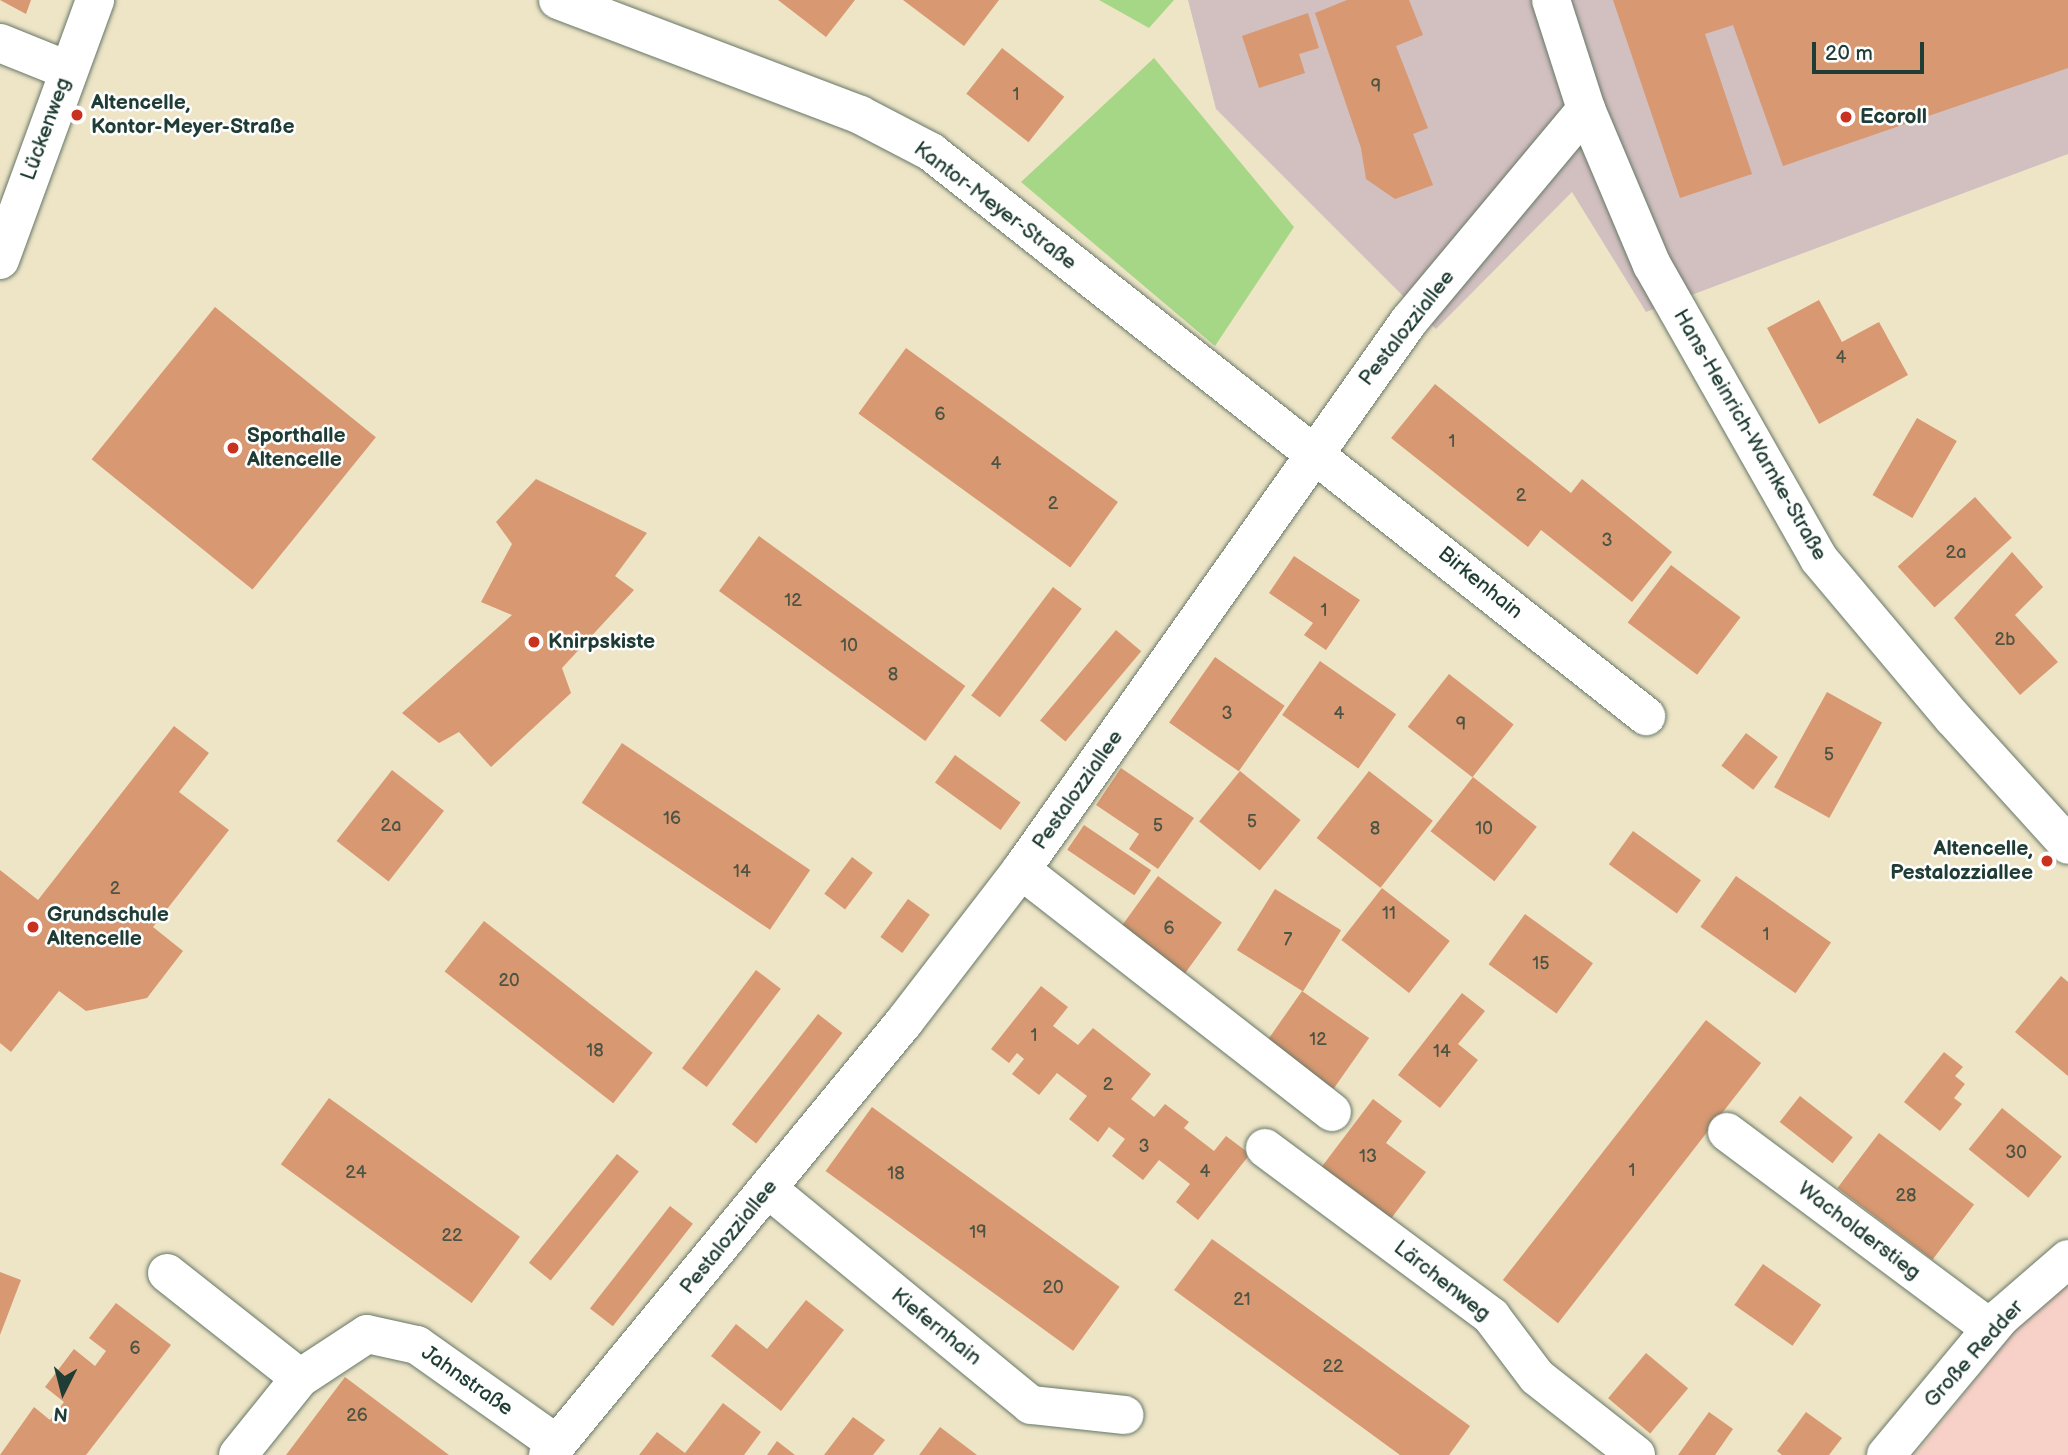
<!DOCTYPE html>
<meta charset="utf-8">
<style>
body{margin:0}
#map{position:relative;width:2068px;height:1455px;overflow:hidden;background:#eee5c7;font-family:"Balsamiq Sans",sans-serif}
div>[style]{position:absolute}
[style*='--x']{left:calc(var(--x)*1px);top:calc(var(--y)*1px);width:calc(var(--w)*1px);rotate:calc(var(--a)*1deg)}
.built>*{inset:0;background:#f7d1c7}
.industrial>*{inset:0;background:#d2bfc0}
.green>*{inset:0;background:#a5d786}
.building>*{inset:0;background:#d89871;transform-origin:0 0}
.roads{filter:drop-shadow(0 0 2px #677867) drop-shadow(0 0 2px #677867)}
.minor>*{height:38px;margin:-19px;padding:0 19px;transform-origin:19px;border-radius:19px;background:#fff}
.dots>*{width:19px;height:19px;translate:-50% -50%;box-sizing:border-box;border:4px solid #fff;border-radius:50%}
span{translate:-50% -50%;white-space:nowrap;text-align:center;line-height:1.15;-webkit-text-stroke:5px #fff;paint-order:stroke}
.number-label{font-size:18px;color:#4d5443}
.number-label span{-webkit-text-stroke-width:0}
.poi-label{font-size:21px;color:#1f3d34;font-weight:700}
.left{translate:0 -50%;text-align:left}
.right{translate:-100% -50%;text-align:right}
.street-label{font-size:21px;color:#1f3d34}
.north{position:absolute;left:28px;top:1357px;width:70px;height:70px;-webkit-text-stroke:5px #fff;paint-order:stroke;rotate:186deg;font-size:19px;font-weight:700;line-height:28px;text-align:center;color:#1f3d34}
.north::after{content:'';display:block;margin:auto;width:24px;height:32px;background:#1f3d34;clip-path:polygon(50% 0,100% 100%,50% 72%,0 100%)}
.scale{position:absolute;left:1812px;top:42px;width:112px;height:32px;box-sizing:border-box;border:4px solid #1f3d34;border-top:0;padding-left:9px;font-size:21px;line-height:24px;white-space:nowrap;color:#1f3d34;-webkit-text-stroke:5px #fff;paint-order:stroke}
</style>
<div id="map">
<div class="built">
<i style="clip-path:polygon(2068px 1284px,2068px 1455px,1915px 1455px,2013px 1332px)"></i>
</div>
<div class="industrial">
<i style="clip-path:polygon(1188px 0,2068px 0,2068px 154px,1646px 312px,1572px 192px,1436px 329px,1216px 109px)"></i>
</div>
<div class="green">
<i style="clip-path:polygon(1099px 0,1174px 0,1149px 28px)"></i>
<i style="clip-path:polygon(1154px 58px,1294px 227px,1215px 346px,1021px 182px)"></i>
</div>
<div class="building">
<i style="clip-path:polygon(0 0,31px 0,26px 14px)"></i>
<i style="clip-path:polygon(778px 0,855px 0,826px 37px)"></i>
<i style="clip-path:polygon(903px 0,999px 0,964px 46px)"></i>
<i style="clip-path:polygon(1347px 0,1409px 0,1423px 35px,1396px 46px,1428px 128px,1413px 134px,1433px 185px,1395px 199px,1366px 179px,1361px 148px,1315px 13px)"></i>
<i style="clip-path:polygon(1613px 0,2068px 0,2068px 68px,1783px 166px,1733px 25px,1705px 34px,1752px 174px,1680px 198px)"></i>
<i style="clip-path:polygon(1308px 13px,1319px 48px,1299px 54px,1305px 73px,1259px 88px,1242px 36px)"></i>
<i style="left:1002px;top:48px;width:79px;height:58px;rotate:38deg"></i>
<i style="clip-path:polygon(1819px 300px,1842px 342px,1879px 322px,1908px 375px,1819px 424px,1767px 328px)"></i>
<i style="left:215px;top:307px;width:207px;height:196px;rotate:39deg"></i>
<i style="left:906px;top:348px;width:262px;height:81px;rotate:36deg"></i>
<i style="clip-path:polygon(1435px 384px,1571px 493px,1582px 479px,1672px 552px,1632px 602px,1541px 530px,1528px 547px,1391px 438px)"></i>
<i style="left:1917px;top:418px;width:46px;height:89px;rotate:30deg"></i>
<i style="clip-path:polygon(536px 479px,647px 533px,615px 576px,634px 590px,562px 668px,571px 693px,491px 767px,459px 732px,439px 743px,402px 713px,512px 615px,481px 602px,512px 544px,496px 522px)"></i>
<i style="left:1975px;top:497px;width:55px;height:104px;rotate:48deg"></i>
<i style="left:759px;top:536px;width:255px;height:68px;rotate:36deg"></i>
<i style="clip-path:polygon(2012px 552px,2043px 587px,2015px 615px,2058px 662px,2020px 695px,1954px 618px)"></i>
<i style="clip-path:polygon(1294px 556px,1360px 600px,1326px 650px,1304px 635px,1313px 623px,1269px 593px)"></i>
<i style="left:1671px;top:565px;width:87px;height:72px;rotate:37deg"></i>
<i style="left:1053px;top:587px;width:36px;height:136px;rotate:37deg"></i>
<i style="left:1116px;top:630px;width:33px;height:118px;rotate:40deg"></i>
<i style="left:1215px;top:657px;width:85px;height:80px;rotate:35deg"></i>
<i style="left:1320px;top:661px;width:93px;height:66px;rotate:35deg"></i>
<i style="left:1449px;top:674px;width:82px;height:67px;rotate:38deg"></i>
<i style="left:1827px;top:692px;width:63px;height:109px;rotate:29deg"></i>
<i style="clip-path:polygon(174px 726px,209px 753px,179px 792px,229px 830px,153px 927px,183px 951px,147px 998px,86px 1011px,59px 991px,11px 1052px,0 1043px,0 870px,38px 900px)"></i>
<i style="left:1746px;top:733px;width:40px;height:41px;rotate:37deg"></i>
<i style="left:622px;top:743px;width:227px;height:72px;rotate:34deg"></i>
<i style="left:955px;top:755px;width:81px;height:34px;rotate:36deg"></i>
<i style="clip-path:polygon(1121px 768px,1194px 818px,1158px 869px,1129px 849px,1139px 834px,1096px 805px)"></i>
<i style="left:392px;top:770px;width:66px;height:90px;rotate:38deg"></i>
<i style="left:1240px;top:771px;width:78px;height:65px;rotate:39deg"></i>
<i style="left:1369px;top:771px;width:81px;height:85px;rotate:38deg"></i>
<i style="left:1473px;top:777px;width:81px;height:69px;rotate:38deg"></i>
<i style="left:1084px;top:825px;width:81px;height:30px;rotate:34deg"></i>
<i style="left:1633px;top:831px;width:84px;height:41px;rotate:36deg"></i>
<i style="left:852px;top:857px;width:26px;height:46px;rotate:37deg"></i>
<i style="left:1158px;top:876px;width:79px;height:73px;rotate:36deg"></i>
<i style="left:1736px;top:876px;width:116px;height:62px;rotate:35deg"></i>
<i style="left:1382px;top:888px;width:86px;height:66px;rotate:38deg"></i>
<i style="left:1275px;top:889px;width:78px;height:72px;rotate:32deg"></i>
<i style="left:908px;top:899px;width:27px;height:47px;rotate:36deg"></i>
<i style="left:1525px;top:914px;width:84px;height:62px;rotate:36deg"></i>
<i style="left:484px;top:921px;width:214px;height:64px;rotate:38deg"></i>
<i style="left:756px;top:970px;width:31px;height:123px;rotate:37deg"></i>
<i style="clip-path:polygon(2061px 976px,2068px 982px,2068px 1076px,2015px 1032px)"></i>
<i style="clip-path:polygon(1041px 986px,1068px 1007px,1053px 1026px,1078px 1045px,1093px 1028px,1151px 1074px,1131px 1099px,1154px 1117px,1165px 1104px,1189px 1122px,1184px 1128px,1214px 1151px,1226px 1136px,1250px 1154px,1198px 1220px,1176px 1202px,1190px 1184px,1159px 1160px,1143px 1180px,1112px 1156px,1125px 1139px,1109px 1127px,1098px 1142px,1069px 1119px,1087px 1096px,1057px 1073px,1039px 1095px,1012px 1074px,1024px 1059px,1017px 1053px,1009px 1063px,991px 1049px)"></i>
<i style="left:1302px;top:991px;width:82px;height:62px;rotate:35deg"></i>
<i style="clip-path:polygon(1462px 993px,1485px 1011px,1458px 1044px,1478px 1060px,1440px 1108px,1398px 1075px)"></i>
<i style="left:818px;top:1014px;width:31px;height:140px;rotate:38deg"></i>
<i style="left:1706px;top:1020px;width:70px;height:330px;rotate:38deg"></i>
<i style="clip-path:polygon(1944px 1052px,1963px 1067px,1955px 1076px,1965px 1084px,1954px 1098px,1962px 1104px,1940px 1131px,1904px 1102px)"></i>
<i style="left:1800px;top:1096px;width:67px;height:33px;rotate:38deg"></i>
<i style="left:329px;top:1098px;width:236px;height:82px;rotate:36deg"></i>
<i style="clip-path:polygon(1373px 1099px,1402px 1121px,1386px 1143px,1426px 1172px,1384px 1228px,1314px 1177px)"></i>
<i style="left:872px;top:1107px;width:306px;height:79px;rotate:36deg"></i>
<i style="left:2002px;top:1108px;width:77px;height:53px;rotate:39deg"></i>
<i style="left:1879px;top:1133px;width:119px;height:69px;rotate:37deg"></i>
<i style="left:617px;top:1154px;width:28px;height:140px;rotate:39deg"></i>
<i style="left:670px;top:1206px;width:29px;height:130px;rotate:38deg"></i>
<i style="clip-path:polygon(1212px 1239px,1470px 1426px,1449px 1455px,1400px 1455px,1174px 1290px)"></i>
<i style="left:1763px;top:1264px;width:71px;height:50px;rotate:35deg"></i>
<i style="clip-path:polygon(0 1272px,21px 1280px,0 1335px)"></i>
<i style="clip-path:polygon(806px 1300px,844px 1330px,781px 1411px,711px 1356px,736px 1324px,767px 1349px)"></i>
<i style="clip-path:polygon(116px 1303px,171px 1345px,86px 1455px,0 1455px,34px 1407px,50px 1420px,64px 1402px,45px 1387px,74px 1349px,95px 1366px,106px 1351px,89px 1338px)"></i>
<i style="left:1646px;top:1353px;width:55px;height:59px;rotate:40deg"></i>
<i style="clip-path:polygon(345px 1377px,449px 1455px,286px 1455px)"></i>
<i style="clip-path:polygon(723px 1403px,761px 1432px,744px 1455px,639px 1455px,657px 1432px,685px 1453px)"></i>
<i style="clip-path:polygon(1709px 1412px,1733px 1429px,1715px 1455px,1678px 1455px)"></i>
<i style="clip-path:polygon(1806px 1412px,1842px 1438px,1829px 1455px,1782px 1455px,1777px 1451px)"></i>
<i style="clip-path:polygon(853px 1417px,885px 1440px,873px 1455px,824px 1455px)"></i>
<i style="clip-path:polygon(940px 1427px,977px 1455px,919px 1455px)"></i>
<i style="clip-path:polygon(777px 1441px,795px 1455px,767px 1455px)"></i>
</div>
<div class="roads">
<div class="minor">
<i style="--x:558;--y:0;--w:323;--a:20.8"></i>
<i style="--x:860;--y:115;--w:80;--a:27.5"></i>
<i style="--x:931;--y:152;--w:911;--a:38.27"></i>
<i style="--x:1551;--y:0;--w:114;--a:72.2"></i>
<i style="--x:1586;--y:109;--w:169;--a:67.1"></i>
<i style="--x:1652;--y:265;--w:338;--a:60.4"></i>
<i style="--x:1819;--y:559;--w:208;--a:49.9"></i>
<i style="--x:1953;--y:718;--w:171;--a:47.8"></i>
<i style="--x:0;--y:43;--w:72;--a:21.9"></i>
<i style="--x:0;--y:260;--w:277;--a:-69.9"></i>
<i style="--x:1021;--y:870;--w:394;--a:37.9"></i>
<i style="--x:1727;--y:1132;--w:329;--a:36.7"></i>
<i style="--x:1265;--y:1148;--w:282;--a:36.6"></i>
<i style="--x:1491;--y:1316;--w:76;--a:53"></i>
<i style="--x:1537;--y:1377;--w:126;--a:38.2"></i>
<i style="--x:768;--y:1189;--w:340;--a:39.4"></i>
<i style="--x:1031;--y:1405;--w:94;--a:6.1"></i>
<i style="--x:167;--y:1273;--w:169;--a:38.3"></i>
<i style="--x:238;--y:1455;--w:99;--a:-51.2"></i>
<i style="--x:300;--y:1378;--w:80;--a:-33.3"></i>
<i style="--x:367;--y:1334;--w:51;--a:12.4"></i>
<i style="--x:417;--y:1345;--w:171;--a:35.3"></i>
<i style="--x:548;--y:1455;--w:561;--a:-50.57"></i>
<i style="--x:904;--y:1022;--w:192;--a:-52.4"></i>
<i style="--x:1021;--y:870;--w:672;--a:-54.75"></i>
<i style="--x:1409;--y:321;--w:276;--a:-50.1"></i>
<i style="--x:1886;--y:1455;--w:178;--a:-50.2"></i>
<i style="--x:2000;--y:1318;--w:90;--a:-40.9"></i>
</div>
</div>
<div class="dots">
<i style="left:77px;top:115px;background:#c8321e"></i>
<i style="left:1846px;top:117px;background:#c8321e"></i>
<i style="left:233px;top:448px;background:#c8321e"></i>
<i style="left:534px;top:642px;background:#c8321e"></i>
<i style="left:2047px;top:861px;background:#c8321e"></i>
<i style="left:33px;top:927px;background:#c8321e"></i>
</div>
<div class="number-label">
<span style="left:1376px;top:87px">9</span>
<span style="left:1016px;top:95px">1</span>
<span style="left:1841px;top:358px">4</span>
<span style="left:940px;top:415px">6</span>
<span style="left:1452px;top:442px">1</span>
<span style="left:996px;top:464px">4</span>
<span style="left:1521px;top:496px">2</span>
<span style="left:1053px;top:504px">2</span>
<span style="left:1607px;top:541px">3</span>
<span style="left:1956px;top:553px">2a</span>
<span style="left:793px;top:601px">12</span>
<span style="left:1324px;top:611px">1</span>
<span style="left:2005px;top:640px">2b</span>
<span style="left:849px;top:646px">10</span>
<span style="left:893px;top:675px">8</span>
<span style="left:1227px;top:714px">3</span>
<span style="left:1339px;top:714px">4</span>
<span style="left:1461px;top:725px">9</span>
<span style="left:1829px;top:755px">5</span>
<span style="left:672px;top:819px">16</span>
<span style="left:1252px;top:822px">5</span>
<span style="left:391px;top:826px">2a</span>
<span style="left:1158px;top:826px">5</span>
<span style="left:1375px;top:829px">8</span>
<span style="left:1484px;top:829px">10</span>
<span style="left:742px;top:872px">14</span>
<span style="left:115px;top:889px">2</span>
<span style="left:1389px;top:914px">11</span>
<span style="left:1169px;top:929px">6</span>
<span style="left:1766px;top:935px">1</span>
<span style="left:1288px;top:940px">7</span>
<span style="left:1541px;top:964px">15</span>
<span style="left:509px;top:981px">20</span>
<span style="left:1034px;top:1036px">1</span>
<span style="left:1318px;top:1040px">12</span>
<span style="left:595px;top:1051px">18</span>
<span style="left:1442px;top:1052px">14</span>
<span style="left:1108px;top:1085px">2</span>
<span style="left:1144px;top:1147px">3</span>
<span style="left:2016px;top:1153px">30</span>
<span style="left:1368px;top:1157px">13</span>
<span style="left:1632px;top:1171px">1</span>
<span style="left:1205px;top:1172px">4</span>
<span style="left:356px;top:1173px">24</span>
<span style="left:896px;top:1174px">18</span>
<span style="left:1906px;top:1196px">28</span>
<span style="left:978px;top:1233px">19</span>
<span style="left:452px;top:1236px">22</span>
<span style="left:1053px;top:1288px">20</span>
<span style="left:1242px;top:1300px">21</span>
<span style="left:135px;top:1349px">6</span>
<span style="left:1333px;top:1367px">22</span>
<span style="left:357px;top:1416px">26</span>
</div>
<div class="poi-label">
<span class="left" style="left:91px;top:115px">Altencelle,<br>Kontor-Meyer-Straße</span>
<span class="left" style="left:1860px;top:117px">Ecoroll</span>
<span class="left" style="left:247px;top:448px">Sporthalle<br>Altencelle</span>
<span class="left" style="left:548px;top:642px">Knirpskiste</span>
<span class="right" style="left:2033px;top:861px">Altencelle,<br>Pestalozziallee</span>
<span class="left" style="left:47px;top:927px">Grundschule<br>Altencelle</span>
</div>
<div class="street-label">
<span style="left:46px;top:129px;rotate:-70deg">Lückenweg</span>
<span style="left:995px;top:206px;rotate:37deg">Kantor-Meyer-Straße</span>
<span style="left:1407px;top:328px;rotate:-52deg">Pestalozziallee</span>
<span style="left:1750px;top:435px;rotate:60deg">Hans-Heinrich-Warnke-Straße</span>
<span style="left:1480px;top:583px;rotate:39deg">Birkenhain</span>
<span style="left:1078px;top:790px;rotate:-55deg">Pestalozziallee</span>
<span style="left:1859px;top:1231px;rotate:37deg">Wacholderstieg</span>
<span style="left:729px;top:1237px;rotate:-51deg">Pestalozziallee</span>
<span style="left:1442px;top:1281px;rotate:38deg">Lärchenweg</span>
<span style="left:936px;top:1327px;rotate:39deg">Kiefernhain</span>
<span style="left:1974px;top:1354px;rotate:-48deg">Große Redder</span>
<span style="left:467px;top:1381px;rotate:35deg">Jahnstraße</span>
</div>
<div class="north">N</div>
<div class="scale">20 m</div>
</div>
